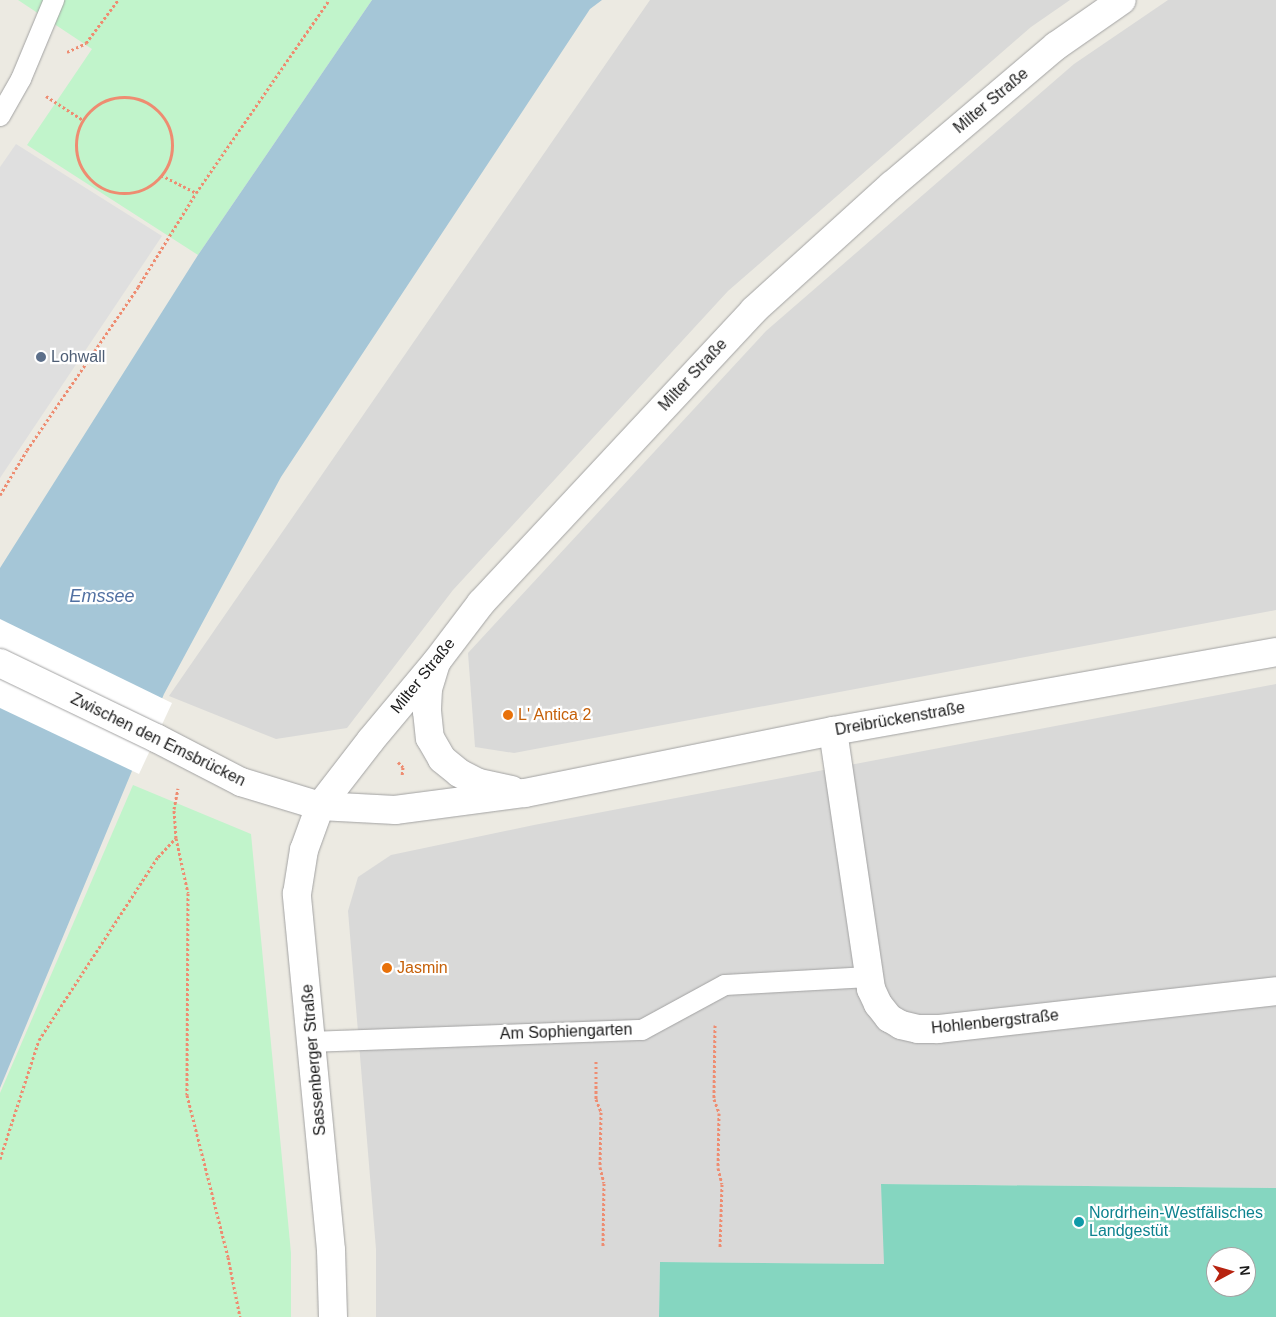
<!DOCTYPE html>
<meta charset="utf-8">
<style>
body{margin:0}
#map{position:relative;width:1276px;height:1317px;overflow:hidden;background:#eceae2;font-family:Arial,sans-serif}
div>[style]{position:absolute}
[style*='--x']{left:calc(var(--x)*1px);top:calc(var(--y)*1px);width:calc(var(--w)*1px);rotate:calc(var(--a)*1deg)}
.residential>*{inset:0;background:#d9d9d8}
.park>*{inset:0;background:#c1f4cb}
.pitch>*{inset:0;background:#85d6c0}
.parking>*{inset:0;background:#dfdfdf}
.water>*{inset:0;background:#a5c6d7}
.pier>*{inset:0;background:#fff}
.path>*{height:3px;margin-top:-1.5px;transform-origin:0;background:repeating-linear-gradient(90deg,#ee8c71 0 2.5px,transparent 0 5px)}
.path>.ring{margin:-1.5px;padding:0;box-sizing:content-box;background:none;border:3px solid #ee8c71;border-radius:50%}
.roads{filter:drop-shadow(0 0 1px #a2a2a2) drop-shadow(0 0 1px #a2a2a2)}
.service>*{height:20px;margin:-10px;padding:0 10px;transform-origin:10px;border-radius:10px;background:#fff}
.minor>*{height:28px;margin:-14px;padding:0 14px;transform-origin:14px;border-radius:14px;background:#fff}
.tertiary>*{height:28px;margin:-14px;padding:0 14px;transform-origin:14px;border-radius:14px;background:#fff}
.dots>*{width:14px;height:14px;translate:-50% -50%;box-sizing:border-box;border:2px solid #fff;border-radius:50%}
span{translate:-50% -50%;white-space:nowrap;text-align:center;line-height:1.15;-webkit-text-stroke:4.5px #fff;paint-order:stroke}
.street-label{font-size:16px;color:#1b1b1b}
.service-label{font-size:16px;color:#4e5e75}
.left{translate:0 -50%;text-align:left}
.food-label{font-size:16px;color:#c56008}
.culture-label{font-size:16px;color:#0d838f}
.water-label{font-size:18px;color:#5170a2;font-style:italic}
.north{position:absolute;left:1206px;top:1247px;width:50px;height:50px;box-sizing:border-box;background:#fff;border:1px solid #a4a4a4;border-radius:50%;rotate:84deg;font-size:14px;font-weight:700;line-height:20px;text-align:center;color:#1b1b1b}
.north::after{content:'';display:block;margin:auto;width:18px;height:22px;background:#b72310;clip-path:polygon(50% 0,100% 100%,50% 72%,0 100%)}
</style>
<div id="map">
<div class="residential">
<i style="clip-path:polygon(650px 0,1070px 0,1031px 27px,728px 291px,453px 590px,347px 728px,276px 739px,169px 696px)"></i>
<i style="clip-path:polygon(1168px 0,1276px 0,1276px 610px,514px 753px,475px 747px,468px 653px,766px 331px,1074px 64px)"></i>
<i style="clip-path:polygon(1276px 684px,1276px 1188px,882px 1184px,885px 1264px,660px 1262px,659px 1317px,376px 1317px,376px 1249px,348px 911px,358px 877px,391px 855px,534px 825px)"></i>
</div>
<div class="park">
<i style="clip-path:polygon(18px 0,372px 0,198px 255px,27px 145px,92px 49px)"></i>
<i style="clip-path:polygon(133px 785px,251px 834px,291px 1253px,291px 1317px,0 1317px,0 1093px)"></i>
</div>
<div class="pitch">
<i style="clip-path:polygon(evenodd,881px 1184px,1276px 1188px,1276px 1317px,659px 1317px,660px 1262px,884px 1264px,881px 1184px,1216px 1257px,1246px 1257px,1246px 1287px,1216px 1287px,1216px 1257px)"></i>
</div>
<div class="parking">
<i style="clip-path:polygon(16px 144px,162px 236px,0 478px,0 167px)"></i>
</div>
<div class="water">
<i style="clip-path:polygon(372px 0,602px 0,590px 9px,281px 477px,164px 694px,0 1088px,0 568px,198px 255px)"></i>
</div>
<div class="pier">
<i style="clip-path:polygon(0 619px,172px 703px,139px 774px,0 708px)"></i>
</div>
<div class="path">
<i style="--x:67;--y:52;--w:21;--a:-25"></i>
<i style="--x:86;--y:43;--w:54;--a:-53.3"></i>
<i style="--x:46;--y:96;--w:44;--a:33"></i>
<i class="ring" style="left:76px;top:97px;width:93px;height:93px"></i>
<i style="--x:161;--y:175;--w:39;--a:27"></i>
<i style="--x:0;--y:495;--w:52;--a:-59"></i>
<i style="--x:27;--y:450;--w:197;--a:-55.7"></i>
<i style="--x:138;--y:287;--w:110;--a:-58.3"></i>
<i style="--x:196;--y:193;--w:234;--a:-55.4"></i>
<i style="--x:398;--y:762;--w:7;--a:45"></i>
<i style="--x:403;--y:767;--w:9;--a:96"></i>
<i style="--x:176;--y:838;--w:56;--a:77.7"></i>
<i style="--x:188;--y:893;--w:202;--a:90.3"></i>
<i style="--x:187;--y:1095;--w:167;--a:75.8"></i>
<i style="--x:228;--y:1257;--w:61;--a:78.7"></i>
<i style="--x:715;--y:1025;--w:74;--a:90.8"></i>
<i style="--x:714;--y:1099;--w:15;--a:70"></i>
<i style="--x:719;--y:1113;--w:55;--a:91"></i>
<i style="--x:718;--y:1168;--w:16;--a:76"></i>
<i style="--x:722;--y:1184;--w:64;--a:91.8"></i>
<i style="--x:596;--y:1061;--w:38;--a:90"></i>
<i style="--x:596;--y:1099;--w:14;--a:69"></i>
<i style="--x:601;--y:1112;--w:55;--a:91"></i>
<i style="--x:600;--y:1167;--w:16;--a:76"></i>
<i style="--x:604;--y:1183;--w:64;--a:90.9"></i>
<i style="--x:0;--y:1159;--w:125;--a:-71.9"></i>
<i style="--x:39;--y:1040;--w:218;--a:-57"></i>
<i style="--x:158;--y:857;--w:26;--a:-47"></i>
<i style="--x:176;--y:838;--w:29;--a:-94"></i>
<i style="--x:174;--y:809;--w:21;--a:-79"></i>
</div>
<div class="roads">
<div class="service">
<i style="--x:0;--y:116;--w:43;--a:-60.4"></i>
<i style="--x:21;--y:79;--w:86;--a:-67.3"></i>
<i style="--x:312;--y:1042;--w:330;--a:-2.1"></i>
<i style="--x:642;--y:1030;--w:94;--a:-28.5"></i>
<i style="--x:725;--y:985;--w:144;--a:-3.2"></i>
</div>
<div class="minor">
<i style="--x:0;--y:663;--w:173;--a:25.7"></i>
<i style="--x:156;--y:738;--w:96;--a:27.4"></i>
<i style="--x:241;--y:782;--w:83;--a:16.9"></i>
<i style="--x:833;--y:731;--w:261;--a:81.6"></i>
<i style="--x:871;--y:989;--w:17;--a:65"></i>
<i style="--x:878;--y:1004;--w:18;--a:52"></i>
<i style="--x:889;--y:1018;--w:14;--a:30"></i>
<i style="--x:901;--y:1025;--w:17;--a:13"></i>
<i style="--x:918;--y:1029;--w:20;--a:0"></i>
<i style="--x:938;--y:1029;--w:340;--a:-6.4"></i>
</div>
<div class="tertiary">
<i style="--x:435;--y:666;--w:24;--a:107"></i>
<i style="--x:428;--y:689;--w:22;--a:93"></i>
<i style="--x:427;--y:711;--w:27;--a:84"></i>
<i style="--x:430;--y:738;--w:24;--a:60"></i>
<i style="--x:442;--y:759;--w:22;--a:39"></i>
<i style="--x:459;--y:773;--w:22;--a:27"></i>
<i style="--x:479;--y:783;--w:33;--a:12"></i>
<i style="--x:320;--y:806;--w:75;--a:3.1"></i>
<i style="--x:395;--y:810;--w:131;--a:-7.5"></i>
<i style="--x:525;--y:793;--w:314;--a:-11.4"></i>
<i style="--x:833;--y:731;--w:450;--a:-10.1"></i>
<i style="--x:333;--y:1317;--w:67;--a:-91.7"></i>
<i style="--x:331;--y:1250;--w:358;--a:-95.5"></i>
<i style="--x:297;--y:894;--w:45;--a:-81"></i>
<i style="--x:304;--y:850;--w:47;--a:-70"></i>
<i style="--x:320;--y:806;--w:83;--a:-52.3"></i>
<i style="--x:371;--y:740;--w:103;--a:-50.1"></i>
<i style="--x:437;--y:661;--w:73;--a:-52.8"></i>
<i style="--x:481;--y:603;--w:400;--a:-47"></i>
<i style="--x:754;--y:310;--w:186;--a:-42.2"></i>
<i style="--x:892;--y:185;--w:215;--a:-40.3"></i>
<i style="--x:1056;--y:46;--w:80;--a:-34.9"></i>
</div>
</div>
<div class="dots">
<i style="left:41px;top:357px;background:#5c6f8a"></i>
<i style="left:508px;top:715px;background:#e8710a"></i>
<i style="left:387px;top:968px;background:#e8710a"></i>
<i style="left:1079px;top:1222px;background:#0f9aa8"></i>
</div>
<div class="street-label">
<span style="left:991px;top:101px;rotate:-40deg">Milter Straße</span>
<span style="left:693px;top:375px;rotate:-47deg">Milter Straße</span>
<span style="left:423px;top:676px;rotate:-51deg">Milter Straße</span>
<span style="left:900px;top:719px;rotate:-10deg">Dreibrückenstraße</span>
<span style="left:158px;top:740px;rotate:26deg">Zwischen den Emsbrücken</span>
<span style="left:995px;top:1022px;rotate:-6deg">Hohlenbergstraße</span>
<span style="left:566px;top:1032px;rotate:-2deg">Am Sophiengarten</span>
<span style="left:314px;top:1060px;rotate:-95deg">Sassenberger Straße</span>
</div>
<div class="service-label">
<span class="left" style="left:51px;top:357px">Lohwall</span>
</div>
<div class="food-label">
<span class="left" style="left:518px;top:715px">L' Antica 2</span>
<span class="left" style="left:397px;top:968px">Jasmin</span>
</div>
<div class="culture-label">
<span class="left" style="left:1089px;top:1222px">Nordrhein-Westfälisches<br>Landgestüt</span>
</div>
<div class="water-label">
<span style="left:102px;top:596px">Emssee</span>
</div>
<div class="north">N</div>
</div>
